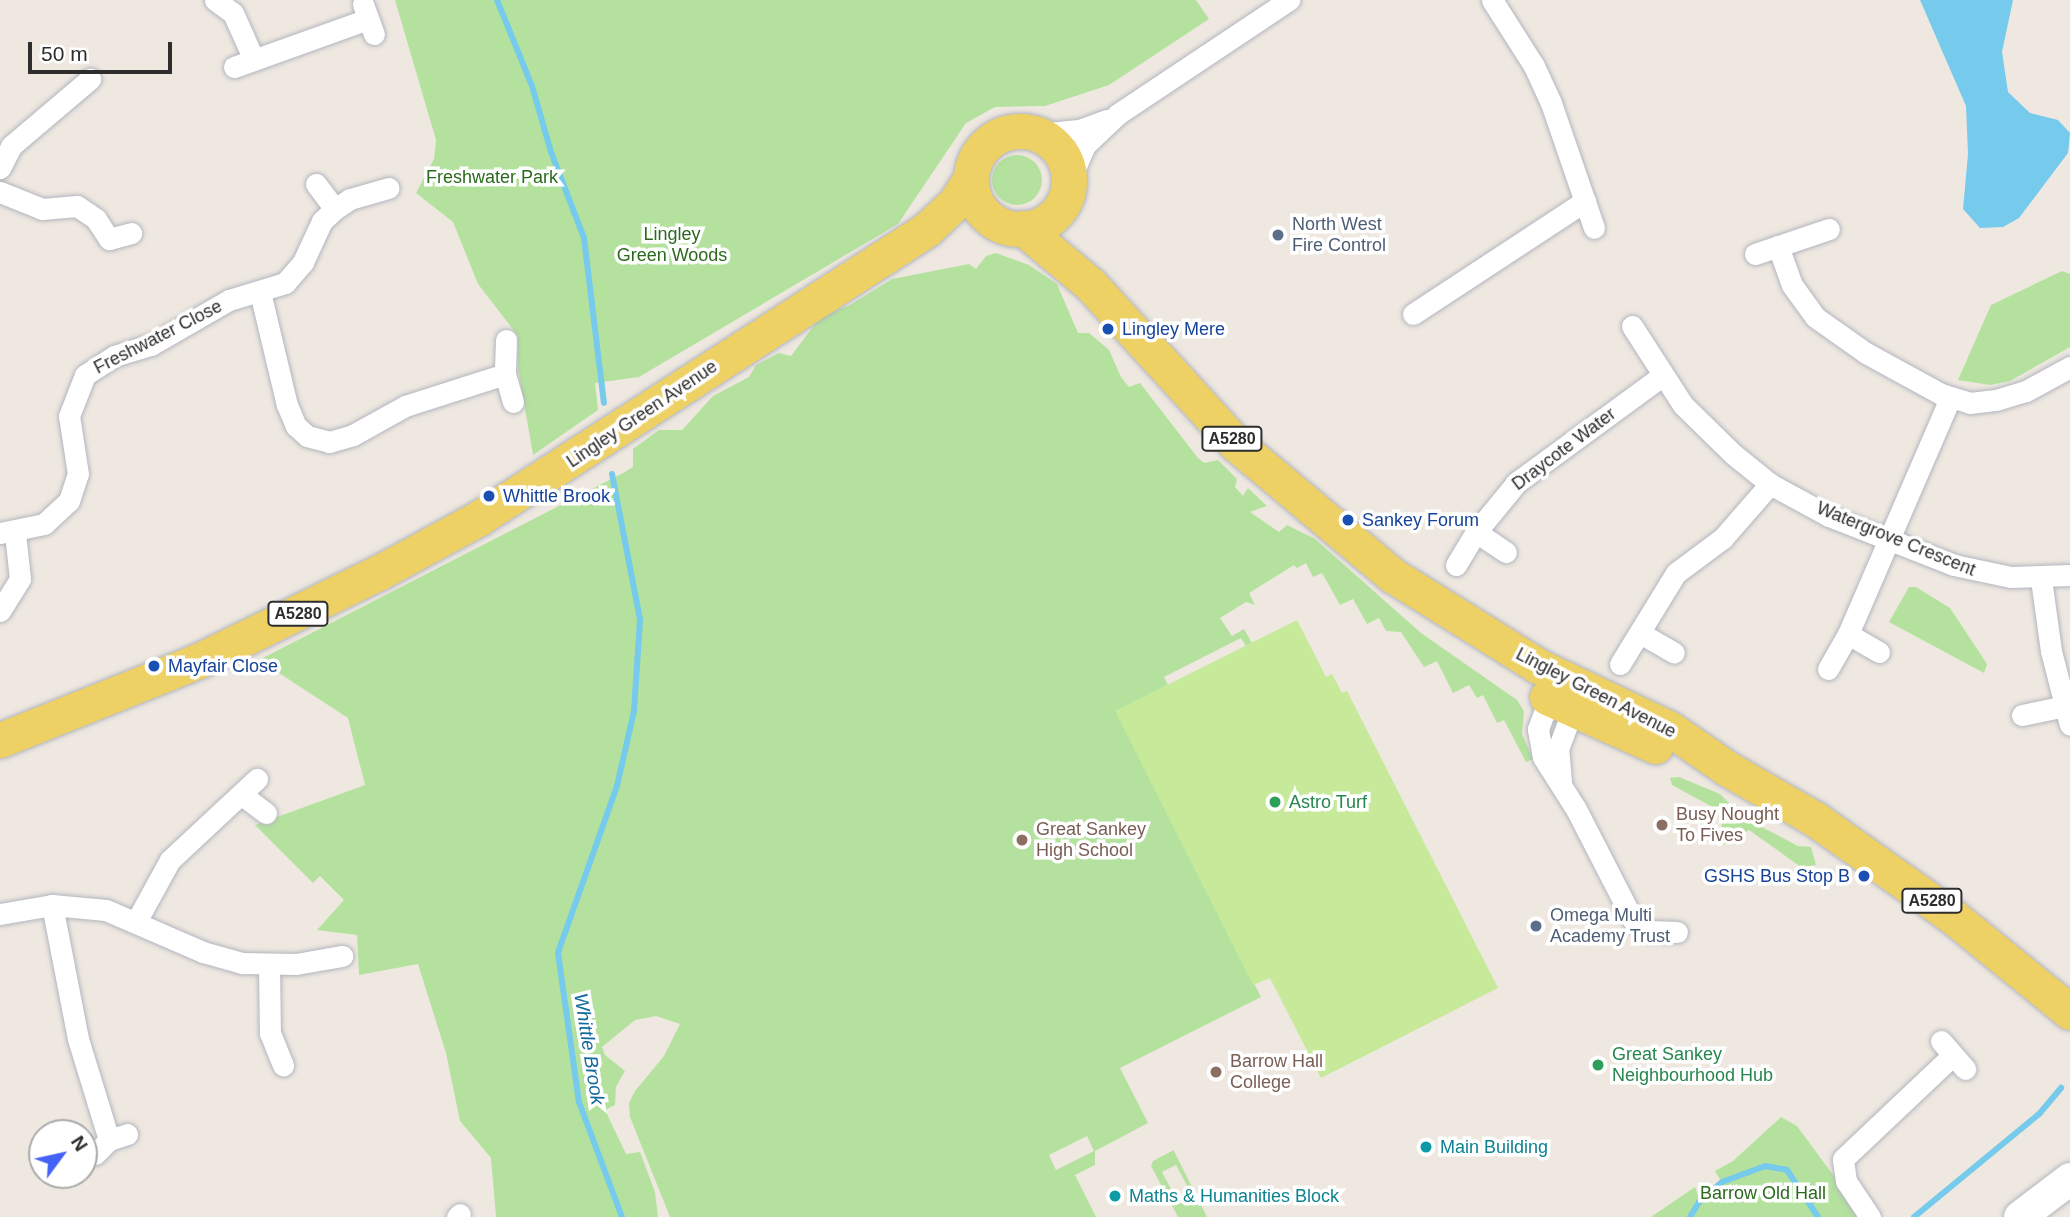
<!DOCTYPE html>
<style>
body{margin:0}
#map{position:relative;width:2070px;height:1217px;overflow:hidden;background:#eee8e0;font-family:Arial,sans-serif}
div>[style]{position:absolute}
[style*='--x']{left:calc(var(--x)*1px);top:calc(var(--y)*1px);width:calc(var(--w)*1px);rotate:calc(var(--a)*1deg)}
.green>*{inset:0;background:#b4e29e}
.round{border-radius:50%}
.pitch>*{inset:0;background:#c6e99a}
.water>*{inset:0;background:#76caec}
.stream>*{height:6px;margin:-3px;padding:0 3px;transform-origin:3px;border-radius:3px;background:#76caec}
.roads{filter:drop-shadow(0 0 2px #b3b5bf) drop-shadow(0 0 2px #b3b5bf)}
.street>*{height:21px;margin:-10.5px;padding:0 10.5px;transform-origin:10.5px;border-radius:10.5px;background:#fff}
.secondary>*{height:32px;margin:-16px;padding:0 16px;transform-origin:16px;border-radius:16px;background:#fff}
.primary>*{height:35px;margin:-17.5px;padding:0 17.5px;transform-origin:17.5px;border-radius:17.5px;background:#eed164}
.primary>.ring{margin:-17.5px;padding:0;box-sizing:content-box;background:none;border:35px solid #eed164;border-radius:50%}
.dots>*{width:19px;height:19px;translate:-50% -50%;box-sizing:border-box;border:4px solid #fff;border-radius:50%}
span{translate:-50% -50%;white-space:nowrap;text-align:center;line-height:1.15;-webkit-text-stroke:7px #fff;paint-order:stroke}
.shield-label span{padding:2px 5px;background:#fff;border:2px solid;border-radius:5px;-webkit-text-stroke-width:0}
.shield-label{font-size:16px;color:#2d2d2d;font-weight:700}
.park-label{font-size:18px;color:#2b6a1d}
.service-label{font-size:18px;color:#4e5e75}
.left{translate:0 -50%;text-align:left}
.transit-label{font-size:18px;color:#164399}
.right{translate:-100% -50%;text-align:right}
.street-label{font-size:18px;color:#2d2d2d}
.leisure-label{font-size:18px;color:#27864d}
.education-label{font-size:18px;color:#785e54}
.culture-label{font-size:18px;color:#0d838f}
.water-label{font-size:19px;color:#11699d;font-style:italic}
.north{position:absolute;left:28px;top:1119px;width:70px;height:70px;box-sizing:border-box;background:#fff;border:2px solid #ababab;border-radius:50%;rotate:57deg;font-size:19px;font-weight:700;line-height:28px;text-align:center;color:#2d2d2d}
.north::after{content:'';display:block;margin:auto;width:24px;height:32px;background:#4462f6;clip-path:polygon(50% 0,100% 100%,50% 72%,0 100%)}
.scale{position:absolute;left:28px;top:42px;width:144px;height:32px;box-sizing:border-box;border:4px solid #2d2d2d;border-top:0;padding-left:9px;font-size:21px;line-height:24px;white-space:nowrap;color:#2d2d2d;-webkit-text-stroke:5px #fff;paint-order:stroke}
</style>
<div id="map">
<div class="green">
<i style="clip-path:polygon(395px 0,1196px 0,1209px 19px,1109px 85px,1045px 106px,995px 107px,966px 123px,898px 224px,639px 377px,595px 383px,598px 410px,533px 455px,518px 368px,518px 336px,478px 284px,453px 222px,416px 193px,434px 159px,436px 140px)"></i>
<i class="round" style="left:992px;top:155px;width:50px;height:50px"></i>
<i style="clip-path:polygon(evenodd,996px 253px,1029px 265px,1057px 284px,1078px 333px,1089px 333px,1109px 350px,1121px 377px,1129px 387px,1140px 383px,1198px 458px,1204px 463px,1218px 460px,1237px 479px,1235px 487px,1243px 496px,1248px 488px,1267px 506px,1250px 512px,1279px 532px,1287px 525px,1315px 539px,1421px 633px,1517px 700px,1524px 711px,1522px 734px,1533px 759px,1526px 762px,1504px 720px,1497px 723px,1483px 695px,1477px 698px,1469px 685px,1453px 693px,1437px 661px,1424px 667px,1401px 632px,1386px 631px,1379px 618px,1367px 624px,1353px 599px,1340px 605px,1322px 573px,1313px 577px,1306px 563px,1297px 568px,1294px 565px,1249px 593px,1255px 605px,1246px 602px,1220px 618px,1232px 636px,1244px 629px,1252px 643px,1246px 646px,1241px 638px,1164px 677px,1168px 685px,1116px 711px,1261px 997px,1120px 1068px,1148px 1123px,1095px 1151px,1095px 1165px,1075px 1175px,1096px 1217px,670px 1217px,630px 1117px,629px 1103px,635px 1091px,664px 1056px,680px 1024px,656px 1016px,635px 1020px,602px 1047px,605px 1055px,625px 1071px,616px 1087px,615px 1105px,605px 1110px,626px 1154px,640px 1152px,655px 1192px,658px 1217px,496px 1217px,491px 1158px,460px 1121px,446px 1053px,418px 964px,359px 975px,357px 935px,317px 930px,344px 900px,320px 876px,313px 883px,255px 825px,365px 785px,348px 718px,259px 660px,625px 472px,633px 467px,633px 449px,659px 430px,682px 430px,713px 396px,749px 377px,756px 365px,779px 353px,791px 356px,821px 316px,850px 305px,892px 279px,969px 264px,976px 269px,986px 256px,996px 253px,1087px 1136px,1094px 1151px,1056px 1170px,1049px 1155px,1087px 1136px)"></i>
<i style="clip-path:polygon(2062px 271px,2070px 274px,2070px 347px,2010px 381px,1990px 385px,1958px 380px,1991px 305px)"></i>
<i style="clip-path:polygon(1909px 587px,1916px 587px,1950px 608px,1987px 664px,1984px 673px,1889px 622px)"></i>
<i style="clip-path:polygon(1679px 777px,1720px 794px,1738px 812px,1749px 814px,1756px 824px,1798px 846px,1811px 847px,1816px 865px,1801px 867px,1749px 830px,1724px 845px,1720px 811px,1672px 785px,1670px 778px)"></i>
<i style="clip-path:polygon(1781px 1117px,1797px 1126px,1864px 1217px,1651px 1217px,1695px 1187px,1700px 1201px,1722px 1183px,1715px 1171px,1733px 1161px)"></i>
<i style="clip-path:polygon(evenodd,1174px 1150px,1174px 1151px,1207px 1217px,1178px 1217px,1151px 1166px,1153px 1161px,1174px 1150px,1176px 1165px,1193px 1197px,1179px 1204px,1162px 1172px,1176px 1165px)"></i>
</div>
<div class="pitch">
<i style="clip-path:polygon(1297px 620px,1326px 677px,1332px 674px,1342px 693px,1347px 691px,1498px 988px,1321px 1078px,1270px 978px,1253px 985px,1115px 711px)"></i>
</div>
<div class="water">
<i style="clip-path:polygon(1920px 0,2013px 0,2002px 52px,2008px 92px,2030px 113px,2058px 120px,2070px 133px,2068px 153px,2019px 218px,2003px 227px,1980px 228px,1963px 209px,1968px 154px,1966px 106px)"></i>
</div>
<div class="stream">
<i style="--x:497;--y:0;--w:93;--a:67.9"></i>
<i style="--x:532;--y:86;--w:69;--a:73.9"></i>
<i style="--x:551;--y:152;--w:92;--a:69"></i>
<i style="--x:584;--y:238;--w:166;--a:83.1"></i>
<i style="--x:612;--y:474;--w:149;--a:79.1"></i>
<i style="--x:640;--y:620;--w:91;--a:93.8"></i>
<i style="--x:634;--y:711;--w:77;--a:102.8"></i>
<i style="--x:617;--y:786;--w:177;--a:109.5"></i>
<i style="--x:558;--y:953;--w:150;--a:82"></i>
<i style="--x:579;--y:1102;--w:123;--a:69.5"></i>
<i style="--x:1690;--y:1217;--w:17;--a:-59"></i>
<i style="--x:1699;--y:1202;--w:30;--a:-41"></i>
<i style="--x:1722;--y:1182;--w:46;--a:-20.4"></i>
<i style="--x:1765;--y:1166;--w:22;--a:10"></i>
<i style="--x:1787;--y:1170;--w:56;--a:56.6"></i>
<i style="--x:1914;--y:1217;--w:163;--a:-39.5"></i>
<i style="--x:2040;--y:1113;--w:33;--a:-50"></i>
</div>
<div class="roads">
<div class="street">
<i style="--x:215;--y:0;--w:22;--a:36"></i>
<i style="--x:233;--y:13;--w:51;--a:65.9"></i>
<i style="--x:1492;--y:0;--w:78;--a:57.5"></i>
<i style="--x:1534;--y:66;--w:41;--a:65.3"></i>
<i style="--x:1551;--y:103;--w:132;--a:71"></i>
<i style="--x:363;--y:4;--w:32;--a:70"></i>
<i style="--x:234;--y:67;--w:139;--a:-19.7"></i>
<i style="--x:1038;--y:134;--w:41;--a:-5.6"></i>
<i style="--x:1079;--y:130;--w:29;--a:-20"></i>
<i style="--x:0;--y:168;--w:25;--a:-63"></i>
<i style="--x:11;--y:146;--w:104;--a:-40.3"></i>
<i style="--x:1069;--y:182;--w:40;--a:-66.6"></i>
<i style="--x:1085;--y:145;--w:45;--a:-43.2"></i>
<i style="--x:1118;--y:114;--w:206;--a:-33.7"></i>
<i style="--x:316;--y:184;--w:31;--a:53"></i>
<i style="--x:335;--y:209;--w:18;--a:-34"></i>
<i style="--x:350;--y:199;--w:40;--a:-16"></i>
<i style="--x:0;--y:192;--w:45;--a:22"></i>
<i style="--x:42;--y:209;--w:35;--a:-5"></i>
<i style="--x:77;--y:206;--w:23;--a:34"></i>
<i style="--x:96;--y:219;--w:24;--a:57"></i>
<i style="--x:109;--y:239;--w:23;--a:-15"></i>
<i style="--x:1778;--y:246;--w:41;--a:70.3"></i>
<i style="--x:1792;--y:285;--w:39;--a:54"></i>
<i style="--x:1815;--y:317;--w:62;--a:35.2"></i>
<i style="--x:1866;--y:353;--w:85;--a:28.7"></i>
<i style="--x:1941;--y:394;--w:30;--a:17"></i>
<i style="--x:1970;--y:403;--w:26;--a:-7"></i>
<i style="--x:1996;--y:400;--w:31;--a:-17"></i>
<i style="--x:2026;--y:391;--w:50;--a:-28.6"></i>
<i style="--x:1755;--y:254;--w:78;--a:-18.7"></i>
<i style="--x:260;--y:292;--w:116;--a:76.6"></i>
<i style="--x:287;--y:405;--w:23;--a:67"></i>
<i style="--x:296;--y:426;--w:15;--a:42"></i>
<i style="--x:307;--y:436;--w:23;--a:15"></i>
<i style="--x:329;--y:442;--w:25;--a:-16"></i>
<i style="--x:353;--y:435;--w:60;--a:-29.1"></i>
<i style="--x:405;--y:406;--w:105;--a:-17.7"></i>
<i style="--x:1413;--y:314;--w:206;--a:-33.3"></i>
<i style="--x:1632;--y:326;--w:94;--a:57.2"></i>
<i style="--x:1683;--y:405;--w:70;--a:44.4"></i>
<i style="--x:1733;--y:454;--w:48;--a:39"></i>
<i style="--x:1770;--y:484;--w:67;--a:28.5"></i>
<i style="--x:1829;--y:516;--w:134;--a:21.4"></i>
<i style="--x:1954;--y:565;--w:58;--a:11.9"></i>
<i style="--x:2011;--y:577;--w:59;--a:-1.9"></i>
<i style="--x:506;--y:340;--w:34;--a:92"></i>
<i style="--x:505;--y:374;--w:29;--a:74"></i>
<i style="--x:1476;--y:532;--w:65;--a:-50.6"></i>
<i style="--x:1517;--y:482;--w:180;--a:-36.2"></i>
<i style="--x:0;--y:533;--w:45;--a:-11.6"></i>
<i style="--x:44;--y:524;--w:34;--a:-43"></i>
<i style="--x:69;--y:501;--w:28;--a:-72"></i>
<i style="--x:78;--y:474;--w:59;--a:-98.8"></i>
<i style="--x:69;--y:416;--w:44;--a:-68.7"></i>
<i style="--x:85;--y:375;--w:35;--a:-33"></i>
<i style="--x:114;--y:356;--w:39;--a:-17"></i>
<i style="--x:151;--y:345;--w:90;--a:-30"></i>
<i style="--x:229;--y:300;--w:59;--a:-16.9"></i>
<i style="--x:285;--y:283;--w:28;--a:-49"></i>
<i style="--x:303;--y:262;--w:45;--a:-65.1"></i>
<i style="--x:322;--y:221;--w:18;--a:-43"></i>
<i style="--x:1456;--y:565;--w:39;--a:-59"></i>
<i style="--x:1476;--y:532;--w:36;--a:34"></i>
<i style="--x:2041;--y:579;--w:73;--a:82.1"></i>
<i style="--x:2051;--y:651;--w:76;--a:75.6"></i>
<i style="--x:0;--y:611;--w:38;--a:-58"></i>
<i style="--x:20;--y:579;--w:46;--a:-96.2"></i>
<i style="--x:1640;--y:633;--w:39;--a:30"></i>
<i style="--x:1879;--y:652;--w:36;--a:-150"></i>
<i style="--x:1848;--y:634;--w:257;--a:-66.6"></i>
<i style="--x:1620;--y:664;--w:107;--a:-58.4"></i>
<i style="--x:1676;--y:573;--w:59;--a:-36.7"></i>
<i style="--x:1723;--y:538;--w:72;--a:-49"></i>
<i style="--x:1828;--y:669;--w:40;--a:-60.3"></i>
<i style="--x:1553;--y:689;--w:43;--a:110.6"></i>
<i style="--x:1538;--y:729;--w:28;--a:80"></i>
<i style="--x:1543;--y:757;--w:62;--a:57.6"></i>
<i style="--x:1576;--y:809;--w:125;--a:62.8"></i>
<i style="--x:1633;--y:920;--w:19;--a:35"></i>
<i style="--x:1649;--y:931;--w:28;--a:2"></i>
<i style="--x:2022;--y:715;--w:44;--a:-11.8"></i>
<i style="--x:1561;--y:781;--w:32;--a:-95"></i>
<i style="--x:1558;--y:749;--w:51;--a:-69.4"></i>
<i style="--x:242;--y:795;--w:30;--a:37"></i>
<i style="--x:52;--y:905;--w:136;--a:79"></i>
<i style="--x:78;--y:1039;--w:106;--a:72.9"></i>
<i style="--x:0;--y:914;--w:53;--a:-9.8"></i>
<i style="--x:52;--y:905;--w:54;--a:5.3"></i>
<i style="--x:106;--y:910;--w:106;--a:23.4"></i>
<i style="--x:203;--y:952;--w:41;--a:15.8"></i>
<i style="--x:242;--y:963;--w:54;--a:1.1"></i>
<i style="--x:296;--y:964;--w:47;--a:-9.9"></i>
<i style="--x:137;--y:920;--w:68;--a:-61.2"></i>
<i style="--x:170;--y:860;--w:119;--a:-43"></i>
<i style="--x:269;--y:965;--w:68;--a:89.2"></i>
<i style="--x:270;--y:1033;--w:35;--a:68"></i>
<i style="--x:1941;--y:1041;--w:37;--a:49"></i>
<i style="--x:95;--y:1154;--w:20;--a:-45"></i>
<i style="--x:109;--y:1140;--w:19;--a:-18"></i>
<i style="--x:457;--y:1217;--w:4;--a:-45"></i>
<i style="--x:1870;--y:1217;--w:43;--a:-123.7"></i>
<i style="--x:1846;--y:1181;--w:22;--a:-98"></i>
<i style="--x:1843;--y:1159;--w:151;--a:-43.4"></i>
</div>
<div class="secondary">
<i style="--x:2020;--y:1217;--w:63;--a:-37.2"></i>
</div>
<div class="primary">
<i class="ring" style="left:971px;top:131px;width:63px;height:63px"></i>
<i style="--x:1023;--y:228;--w:89;--a:40"></i>
<i style="--x:1091;--y:285;--w:215;--a:47.6"></i>
<i style="--x:1236;--y:444;--w:204;--a:40"></i>
<i style="--x:1392;--y:575;--w:172;--a:31.9"></i>
<i style="--x:1538;--y:666;--w:146;--a:25.5"></i>
<i style="--x:1670;--y:729;--w:70;--a:34.6"></i>
<i style="--x:1728;--y:769;--w:100;--a:29.9"></i>
<i style="--x:1815;--y:819;--w:168;--a:35.3"></i>
<i style="--x:1952;--y:916;--w:152;--a:39.1"></i>
<i style="--x:1547;--y:697;--w:119;--a:24.4"></i>
<i style="--x:0;--y:740;--w:215;--a:-21.8"></i>
<i style="--x:200;--y:660;--w:200;--a:-26.1"></i>
<i style="--x:380;--y:572;--w:113;--a:-28.6"></i>
<i style="--x:479;--y:518;--w:532;--a:-32.79"></i>
<i style="--x:926;--y:230;--w:40;--a:-43"></i>
<i style="--x:955;--y:203;--w:30;--a:-57"></i>
</div>
</div>
<div class="dots">
<i style="left:1278px;top:235px;background:#5c6f8a"></i>
<i style="left:1108px;top:329px;background:#1a4fb4"></i>
<i style="left:489px;top:496px;background:#1a4fb4"></i>
<i style="left:1348px;top:520px;background:#1a4fb4"></i>
<i style="left:154px;top:666px;background:#1a4fb4"></i>
<i style="left:1275px;top:802px;background:#2e9e5b"></i>
<i style="left:1662px;top:825px;background:#8d6e63"></i>
<i style="left:1022px;top:840px;background:#8d6e63"></i>
<i style="left:1864px;top:876px;background:#1a4fb4"></i>
<i style="left:1536px;top:926px;background:#5c6f8a"></i>
<i style="left:1598px;top:1065px;background:#2e9e5b"></i>
<i style="left:1216px;top:1072px;background:#8d6e63"></i>
<i style="left:1426px;top:1147px;background:#0f9aa8"></i>
<i style="left:1115px;top:1196px;background:#0f9aa8"></i>
</div>
<div class="shield-label">
<span style="left:1232px;top:439px">A5280</span>
<span style="left:298px;top:614px">A5280</span>
<span style="left:1932px;top:901px">A5280</span>
</div>
<div class="park-label">
<span style="left:492px;top:177px">Freshwater Park</span>
<span style="left:672px;top:245px">Lingley<br>Green Woods</span>
<span style="left:1763px;top:1193px">Barrow Old Hall</span>
</div>
<div class="service-label">
<span class="left" style="left:1292px;top:235px">North West<br>Fire Control</span>
<span class="left" style="left:1550px;top:926px">Omega Multi<br>Academy Trust</span>
</div>
<div class="transit-label">
<span class="left" style="left:1122px;top:329px">Lingley Mere</span>
<span class="left" style="left:503px;top:496px">Whittle Brook</span>
<span class="left" style="left:1362px;top:520px">Sankey Forum</span>
<span class="left" style="left:168px;top:666px">Mayfair Close</span>
<span class="right" style="left:1850px;top:876px">GSHS Bus Stop B</span>
</div>
<div class="street-label">
<span style="left:158px;top:337px;rotate:-27deg">Freshwater Close</span>
<span style="left:642px;top:414px;rotate:-34deg">Lingley Green Avenue</span>
<span style="left:1564px;top:449px;rotate:-37deg">Draycote Water</span>
<span style="left:1896px;top:539px;rotate:22deg">Watergrove Crescent</span>
<span style="left:1596px;top:693px;rotate:27deg">Lingley Green Avenue</span>
</div>
<div class="leisure-label">
<span class="left" style="left:1289px;top:802px">Astro Turf</span>
<span class="left" style="left:1612px;top:1065px">Great Sankey<br>Neighbourhood Hub</span>
</div>
<div class="education-label">
<span class="left" style="left:1676px;top:825px">Busy Nought<br>To Fives</span>
<span class="left" style="left:1036px;top:840px">Great Sankey<br>High School</span>
<span class="left" style="left:1230px;top:1072px">Barrow Hall<br>College</span>
</div>
<div class="culture-label">
<span class="left" style="left:1440px;top:1147px">Main Building</span>
<span class="left" style="left:1129px;top:1196px">Maths &amp; Humanities Block</span>
</div>
<div class="water-label">
<span style="left:589px;top:1049px;rotate:81deg">Whittle Brook</span>
</div>
<div class="north">N</div>
<div class="scale">50 m</div>
</div>
